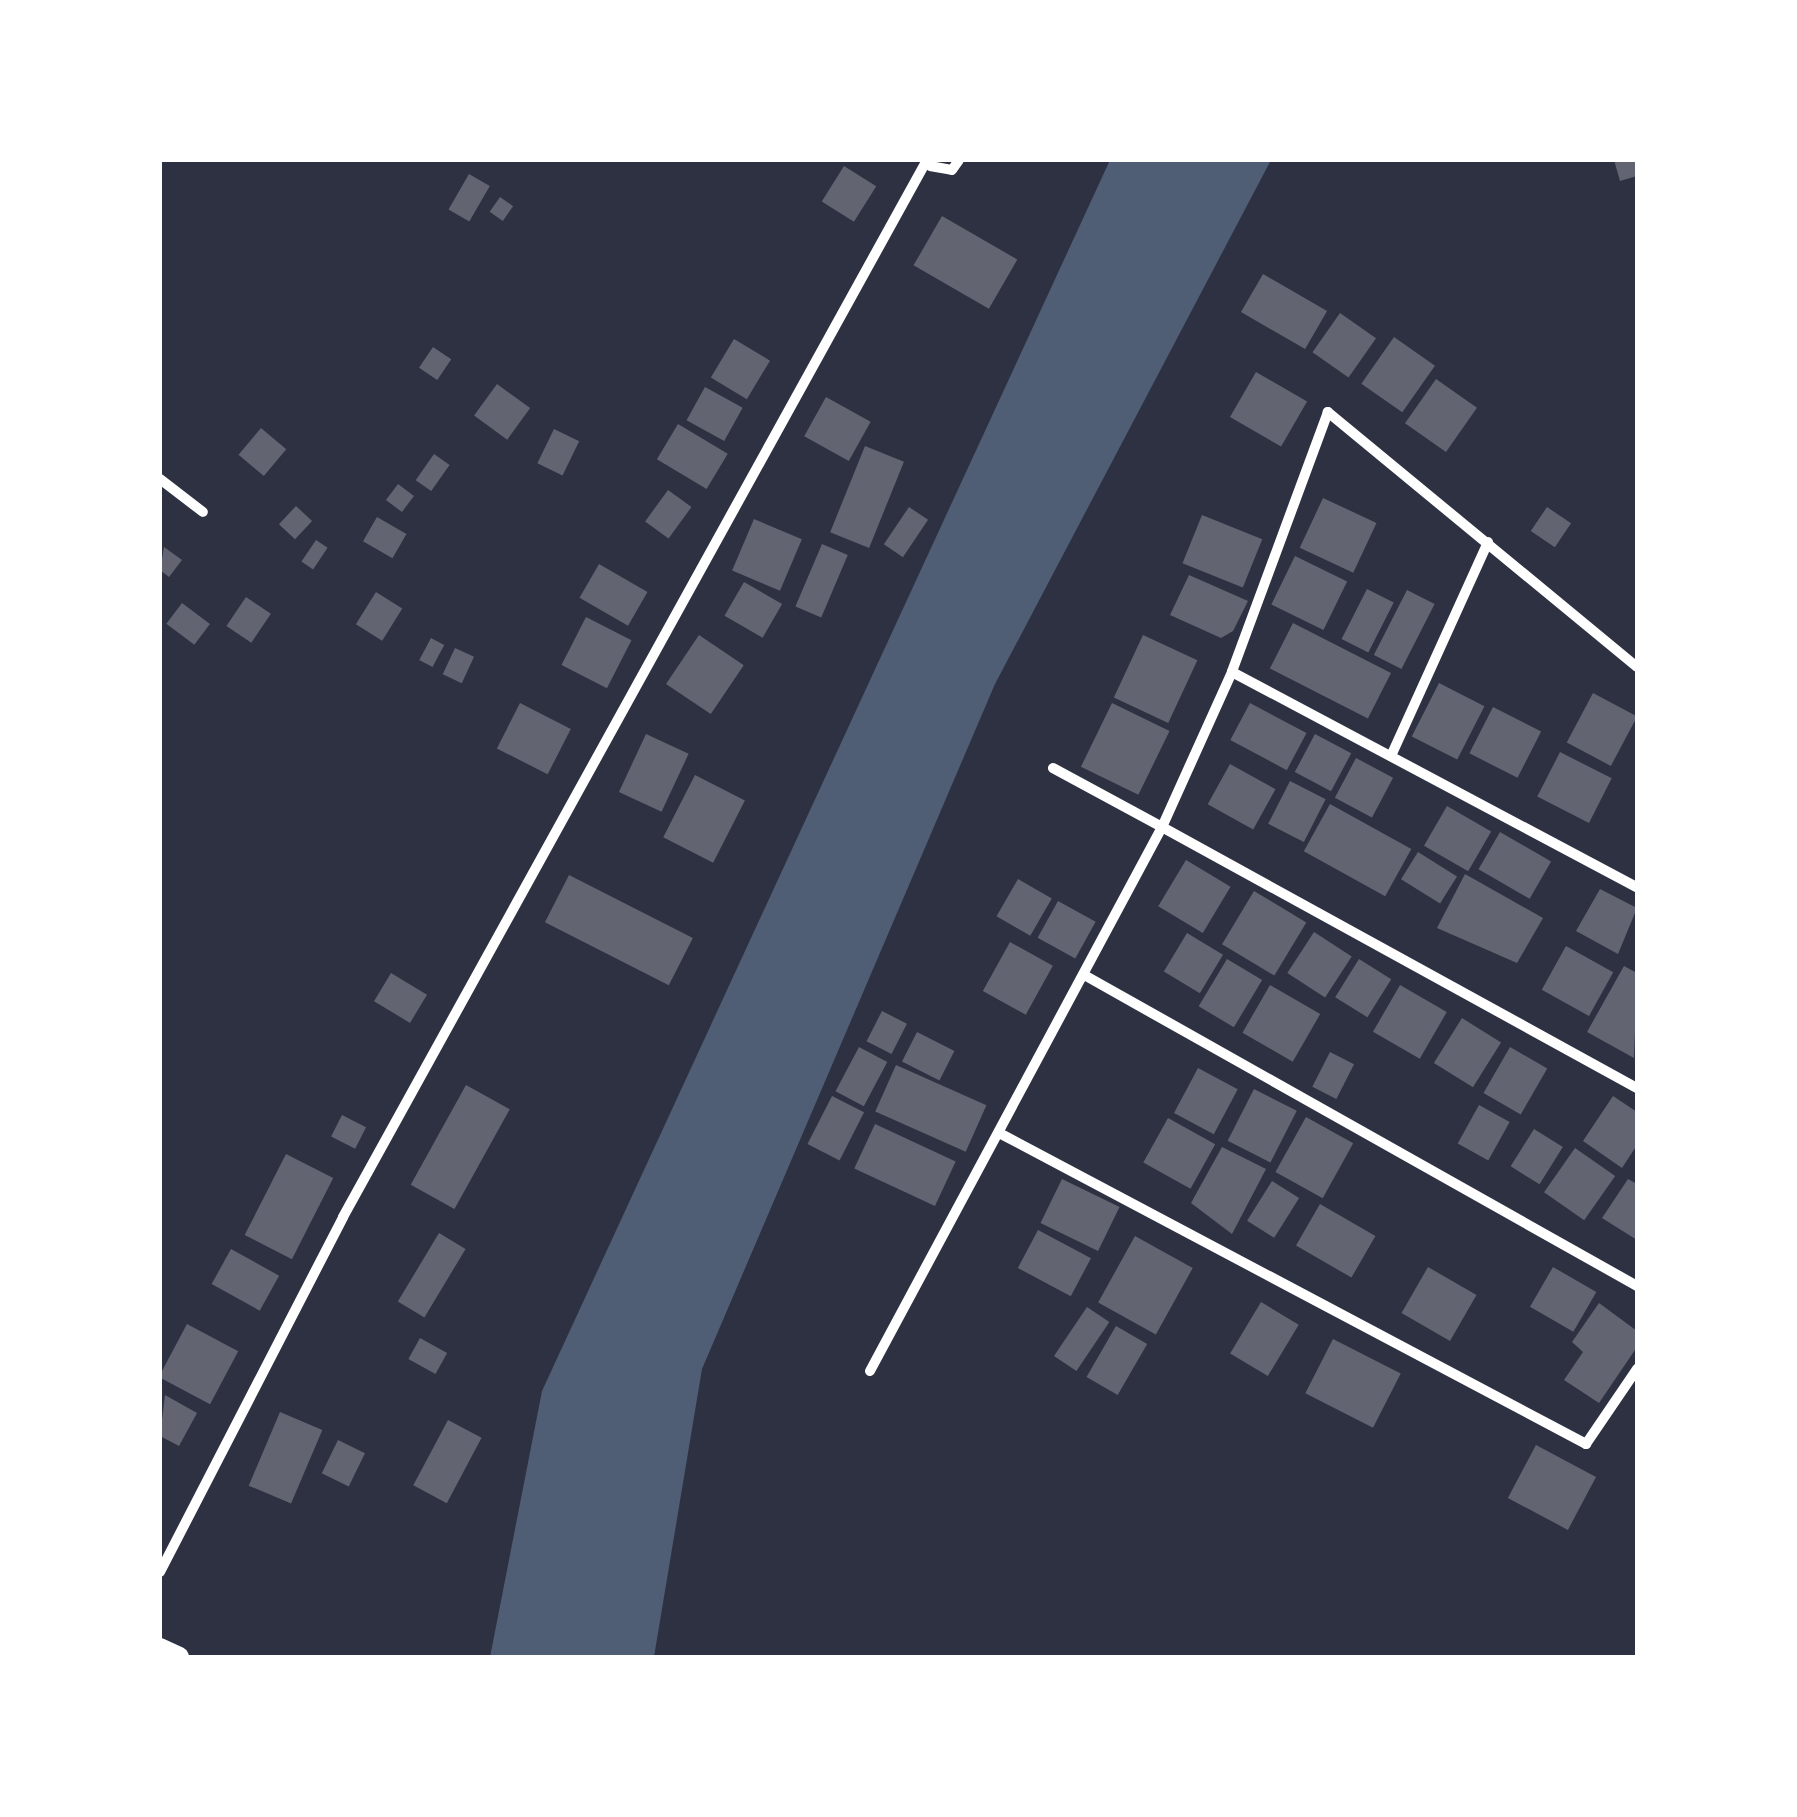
<!DOCTYPE html>
<style>
body{margin:0}
#map{position:relative;width:1797px;height:1817px;overflow:hidden;background:#2d3142;font-family:Spectral,serif}
div>[style]{position:absolute}
[style*='--x']{left:calc(var(--x)*1px);top:calc(var(--y)*1px);width:calc(var(--w)*1px);rotate:calc(var(--a)*1deg)}
.water>*{inset:0;background:#4f5d75}
.building>*{inset:0;background:#626471;transform-origin:0 0}
.minor>*{height:10px;margin:-5px;padding:0 5px;transform-origin:5px;border-radius:5px;background:#fff}
.secondary>*{height:20px;margin:-10px;padding:0 10px;transform-origin:10px;border-radius:10px;background:#fff}
span{translate:-50% -50%;white-space:nowrap;text-align:center;line-height:1.15;-webkit-text-stroke:10px #fff;paint-order:stroke}
.frame{position:absolute;inset:0;border:162px solid #fff;pointer-events:none}
</style>
<div id="map">
<div class="water">
<i style="clip-path:polygon(1110px 160px,1271px 160px,995px 684px,702px 1369px,654px 1657px,490px 1657px,542px 1391px)"></i>
</div>
<div class="building">
<i style="clip-path:polygon(1614px 160px,1637px 160px,1637px 176px,1620px 181px)"></i>
<i style="left:844px;top:166px;width:38px;height:42px;rotate:32deg"></i>
<i style="left:469px;top:174px;width:24px;height:41px;rotate:30deg"></i>
<i style="left:500px;top:197px;width:16px;height:18px;rotate:35deg"></i>
<i style="left:942px;top:216px;width:87px;height:57px;rotate:30deg"></i>
<i style="left:1263px;top:274px;width:74px;height:44px;rotate:30deg"></i>
<i style="left:1340px;top:313px;width:44px;height:48px;rotate:35deg"></i>
<i style="left:1394px;top:337px;width:50px;height:57px;rotate:35deg"></i>
<i style="left:734px;top:339px;width:42px;height:45px;rotate:31deg"></i>
<i style="left:433px;top:347px;width:22px;height:25px;rotate:34deg"></i>
<i style="left:1256px;top:372px;width:59px;height:52px;rotate:30deg"></i>
<i style="left:1436px;top:379px;width:50px;height:54px;rotate:35deg"></i>
<i style="left:497px;top:384px;width:41px;height:39px;rotate:36deg"></i>
<i style="left:705px;top:387px;width:43px;height:38px;rotate:29deg"></i>
<i style="left:826px;top:397px;width:51px;height:45px;rotate:29deg"></i>
<i style="left:678px;top:424px;width:58px;height:41px;rotate:31deg"></i>
<i style="left:261px;top:428px;width:33px;height:35px;rotate:40deg"></i>
<i style="left:554px;top:429px;width:28px;height:38px;rotate:26deg"></i>
<i style="left:865px;top:446px;width:42px;height:93px;rotate:22deg"></i>
<i style="left:434px;top:454px;width:19px;height:32px;rotate:35deg"></i>
<i style="left:398px;top:484px;width:20px;height:20px;rotate:37deg"></i>
<i style="left:668px;top:490px;width:29px;height:39px;rotate:36deg"></i>
<i style="left:1323px;top:498px;width:59px;height:55px;rotate:25deg"></i>
<i style="left:296px;top:506px;width:22px;height:25px;rotate:43deg"></i>
<i style="left:909px;top:507px;width:23px;height:45px;rotate:34deg"></i>
<i style="left:1547px;top:507px;width:29px;height:29px;rotate:34deg"></i>
<i style="left:1202px;top:515px;width:65px;height:52px;rotate:22deg"></i>
<i style="left:377px;top:517px;width:34px;height:28px;rotate:30deg"></i>
<i style="left:754px;top:519px;width:52px;height:56px;rotate:23deg"></i>
<i style="left:316px;top:540px;width:14px;height:26px;rotate:34deg"></i>
<i style="left:822px;top:544px;width:28px;height:68px;rotate:23deg"></i>
<i style="clip-path:polygon(164px 547px,182px 560px,169px 577px,160px 570px)"></i>
<i style="left:1295px;top:556px;width:58px;height:54px;rotate:26deg"></i>
<i style="left:599px;top:564px;width:56px;height:39px;rotate:30deg"></i>
<i style="clip-path:polygon(1189px 575px,1248px 601px,1233px 631px,1221px 638px,1170px 615px)"></i>
<i style="left:744px;top:582px;width:44px;height:39px;rotate:30deg"></i>
<i style="left:1367px;top:589px;width:30px;height:56px;rotate:27deg"></i>
<i style="left:1407px;top:590px;width:31px;height:73px;rotate:27deg"></i>
<i style="left:376px;top:592px;width:31px;height:38px;rotate:32deg"></i>
<i style="left:246px;top:597px;width:30px;height:35px;rotate:34deg"></i>
<i style="left:182px;top:603px;width:35px;height:26px;rotate:37deg"></i>
<i style="left:586px;top:617px;width:51px;height:54px;rotate:27deg"></i>
<i style="left:1293px;top:623px;width:110px;height:51px;rotate:27deg"></i>
<i style="left:699px;top:635px;width:54px;height:59px;rotate:34deg"></i>
<i style="left:1143px;top:635px;width:60px;height:69px;rotate:25deg"></i>
<i style="left:431px;top:638px;width:15px;height:25px;rotate:28deg"></i>
<i style="left:455px;top:648px;width:21px;height:29px;rotate:25deg"></i>
<i style="left:1439px;top:683px;width:51px;height:60px;rotate:27deg"></i>
<i style="left:1593px;top:693px;width:50px;height:56px;rotate:28deg"></i>
<i style="left:520px;top:703px;width:57px;height:51px;rotate:27deg"></i>
<i style="left:1112px;top:703px;width:64px;height:71px;rotate:26deg"></i>
<i style="left:1250px;top:703px;width:64px;height:42px;rotate:28deg"></i>
<i style="left:1493px;top:707px;width:54px;height:52px;rotate:27deg"></i>
<i style="left:646px;top:734px;width:47px;height:64px;rotate:25deg"></i>
<i style="left:1315px;top:734px;width:41px;height:43px;rotate:28deg"></i>
<i style="left:1560px;top:752px;width:58px;height:50px;rotate:27deg"></i>
<i style="left:1356px;top:758px;width:42px;height:45px;rotate:28deg"></i>
<i style="left:1230px;top:764px;width:52px;height:46px;rotate:29deg"></i>
<i style="left:695px;top:775px;width:56px;height:70px;rotate:27deg"></i>
<i style="left:1290px;top:781px;width:40px;height:48px;rotate:27deg"></i>
<i style="left:1330px;top:804px;width:93px;height:54px;rotate:29deg"></i>
<i style="left:1447px;top:806px;width:51px;height:46px;rotate:30deg"></i>
<i style="left:1500px;top:832px;width:59px;height:43px;rotate:30deg"></i>
<i style="left:1418px;top:852px;width:46px;height:32px;rotate:32deg"></i>
<i style="left:1186px;top:860px;width:52px;height:54px;rotate:31deg"></i>
<i style="clip-path:polygon(1465px 874px,1543px 918px,1517px 963px,1437px 928px)"></i>
<i style="left:569px;top:875px;width:139px;height:53px;rotate:27deg"></i>
<i style="left:1018px;top:879px;width:39px;height:43px;rotate:30deg"></i>
<i style="clip-path:polygon(1600px 889px,1637px 908px,1618px 954px,1576px 931px)"></i>
<i style="left:1254px;top:891px;width:61px;height:62px;rotate:31deg"></i>
<i style="left:1058px;top:901px;width:43px;height:42px;rotate:29deg"></i>
<i style="left:1314px;top:932px;width:45px;height:49px;rotate:33deg"></i>
<i style="left:1187px;top:933px;width:42px;height:45px;rotate:31deg"></i>
<i style="left:1010px;top:942px;width:49px;height:56px;rotate:29deg"></i>
<i style="left:1566px;top:946px;width:54px;height:50px;rotate:29deg"></i>
<i style="left:1227px;top:959px;width:41px;height:55px;rotate:31deg"></i>
<i style="left:1359px;top:959px;width:38px;height:45px;rotate:32deg"></i>
<i style="clip-path:polygon(1624px 966px,1637px 973px,1634px 1058px,1587px 1032px)"></i>
<i style="left:391px;top:973px;width:42px;height:33px;rotate:31deg"></i>
<i style="left:1270px;top:985px;width:58px;height:55px;rotate:30deg"></i>
<i style="left:1400px;top:985px;width:54px;height:54px;rotate:30deg"></i>
<i style="left:882px;top:1011px;width:28px;height:34px;rotate:27deg"></i>
<i style="left:1462px;top:1018px;width:46px;height:53px;rotate:32deg"></i>
<i style="left:917px;top:1032px;width:42px;height:33px;rotate:27deg"></i>
<i style="left:859px;top:1047px;width:32px;height:50px;rotate:28deg"></i>
<i style="left:1510px;top:1047px;width:43px;height:53px;rotate:30deg"></i>
<i style="left:1330px;top:1052px;width:27px;height:39px;rotate:27deg"></i>
<i style="left:896px;top:1065px;width:99px;height:51px;rotate:24deg"></i>
<i style="left:1198px;top:1068px;width:45px;height:51px;rotate:28deg"></i>
<i style="left:466px;top:1085px;width:50px;height:114px;rotate:29deg"></i>
<i style="left:1254px;top:1089px;width:48px;height:58px;rotate:27deg"></i>
<i style="left:832px;top:1096px;width:36px;height:54px;rotate:27deg"></i>
<i style="clip-path:polygon(1613px 1096px,1637px 1112px,1637px 1145px,1622px 1168px,1583px 1141px)"></i>
<i style="left:1479px;top:1105px;width:35px;height:44px;rotate:29deg"></i>
<i style="left:342px;top:1115px;width:27px;height:24px;rotate:27deg"></i>
<i style="left:1306px;top:1117px;width:54px;height:63px;rotate:29deg"></i>
<i style="left:1168px;top:1118px;width:54px;height:51px;rotate:29deg"></i>
<i style="left:875px;top:1124px;width:89px;height:49px;rotate:25deg"></i>
<i style="left:1534px;top:1129px;width:34px;height:44px;rotate:32deg"></i>
<i style="clip-path:polygon(1222px 1147px,1266px 1169px,1232px 1234px,1191px 1203px)"></i>
<i style="left:1575px;top:1148px;width:49px;height:54px;rotate:35deg"></i>
<i style="left:286px;top:1154px;width:53px;height:91px;rotate:27deg"></i>
<i style="left:1062px;top:1179px;width:64px;height:49px;rotate:26deg"></i>
<i style="clip-path:polygon(1628px 1179px,1637px 1184px,1637px 1240px,1602px 1218px)"></i>
<i style="left:1272px;top:1181px;width:32px;height:47px;rotate:32deg"></i>
<i style="left:1320px;top:1204px;width:64px;height:48px;rotate:30deg"></i>
<i style="left:1038px;top:1230px;width:60px;height:43px;rotate:28deg"></i>
<i style="left:439px;top:1233px;width:31px;height:80px;rotate:31deg"></i>
<i style="left:1135px;top:1236px;width:66px;height:76px;rotate:29deg"></i>
<i style="left:231px;top:1249px;width:55px;height:40px;rotate:29deg"></i>
<i style="left:1428px;top:1267px;width:56px;height:53px;rotate:30deg"></i>
<i style="left:1553px;top:1267px;width:50px;height:46px;rotate:30deg"></i>
<i style="left:1261px;top:1302px;width:44px;height:60px;rotate:31deg"></i>
<i style="clip-path:polygon(1599px 1303px,1637px 1331px,1637px 1347px,1599px 1403px,1564px 1380px,1583px 1352px,1572px 1342px)"></i>
<i style="left:1087px;top:1307px;width:27px;height:59px;rotate:34deg"></i>
<i style="left:187px;top:1324px;width:58px;height:60px;rotate:28deg"></i>
<i style="left:1116px;top:1326px;width:36px;height:59px;rotate:30deg"></i>
<i style="left:420px;top:1338px;width:31px;height:24px;rotate:29deg"></i>
<i style="left:1333px;top:1339px;width:76px;height:61px;rotate:27deg"></i>
<i style="clip-path:polygon(165px 1395px,197px 1413px,179px 1446px,160px 1436px)"></i>
<i style="left:280px;top:1412px;width:46px;height:80px;rotate:23deg"></i>
<i style="left:448px;top:1420px;width:38px;height:74px;rotate:28deg"></i>
<i style="left:338px;top:1440px;width:30px;height:37px;rotate:26deg"></i>
<i style="left:1536px;top:1445px;width:68px;height:60px;rotate:28deg"></i>
</div>
<div class="minor">
<i style="--x:930;--y:166;--w:22;--a:10"></i>
<i style="--x:952;--y:170;--w:12;--a:-55"></i>
<i style="--x:160;--y:479;--w:54;--a:37.5"></i>
<i style="--x:1637;--y:667;--w:401;--a:-140.5"></i>
<i style="--x:1328;--y:412;--w:277;--a:110.3"></i>
<i style="--x:1232;--y:672;--w:170;--a:114.3"></i>
<i style="--x:1162;--y:827;--w:542;--a:28.79"></i>
<i style="--x:1232;--y:672;--w:459;--a:28"></i>
<i style="--x:1391;--y:756;--w:235;--a:-65.6"></i>
<i style="--x:1086;--y:976;--w:632;--a:29.36"></i>
<i style="--x:1003;--y:1135;--w:660;--a:27.92"></i>
<i style="--x:1586;--y:1444;--w:91;--a:-55.8"></i>
<i style="--x:870;--y:1371;--w:617;--a:-61.77"></i>
<i style="--x:1162;--y:827;--w:124;--a:-151.6"></i>
<i style="--x:160;--y:1572;--w:399;--a:-62.7"></i>
<i style="--x:343;--y:1217;--w:1208;--a:-61.08"></i>
</div>
<div class="secondary">
<i style="--x:160;--y:1648;--w:21;--a:25"></i>
</div>
<div class="frame"></div>
</div>
